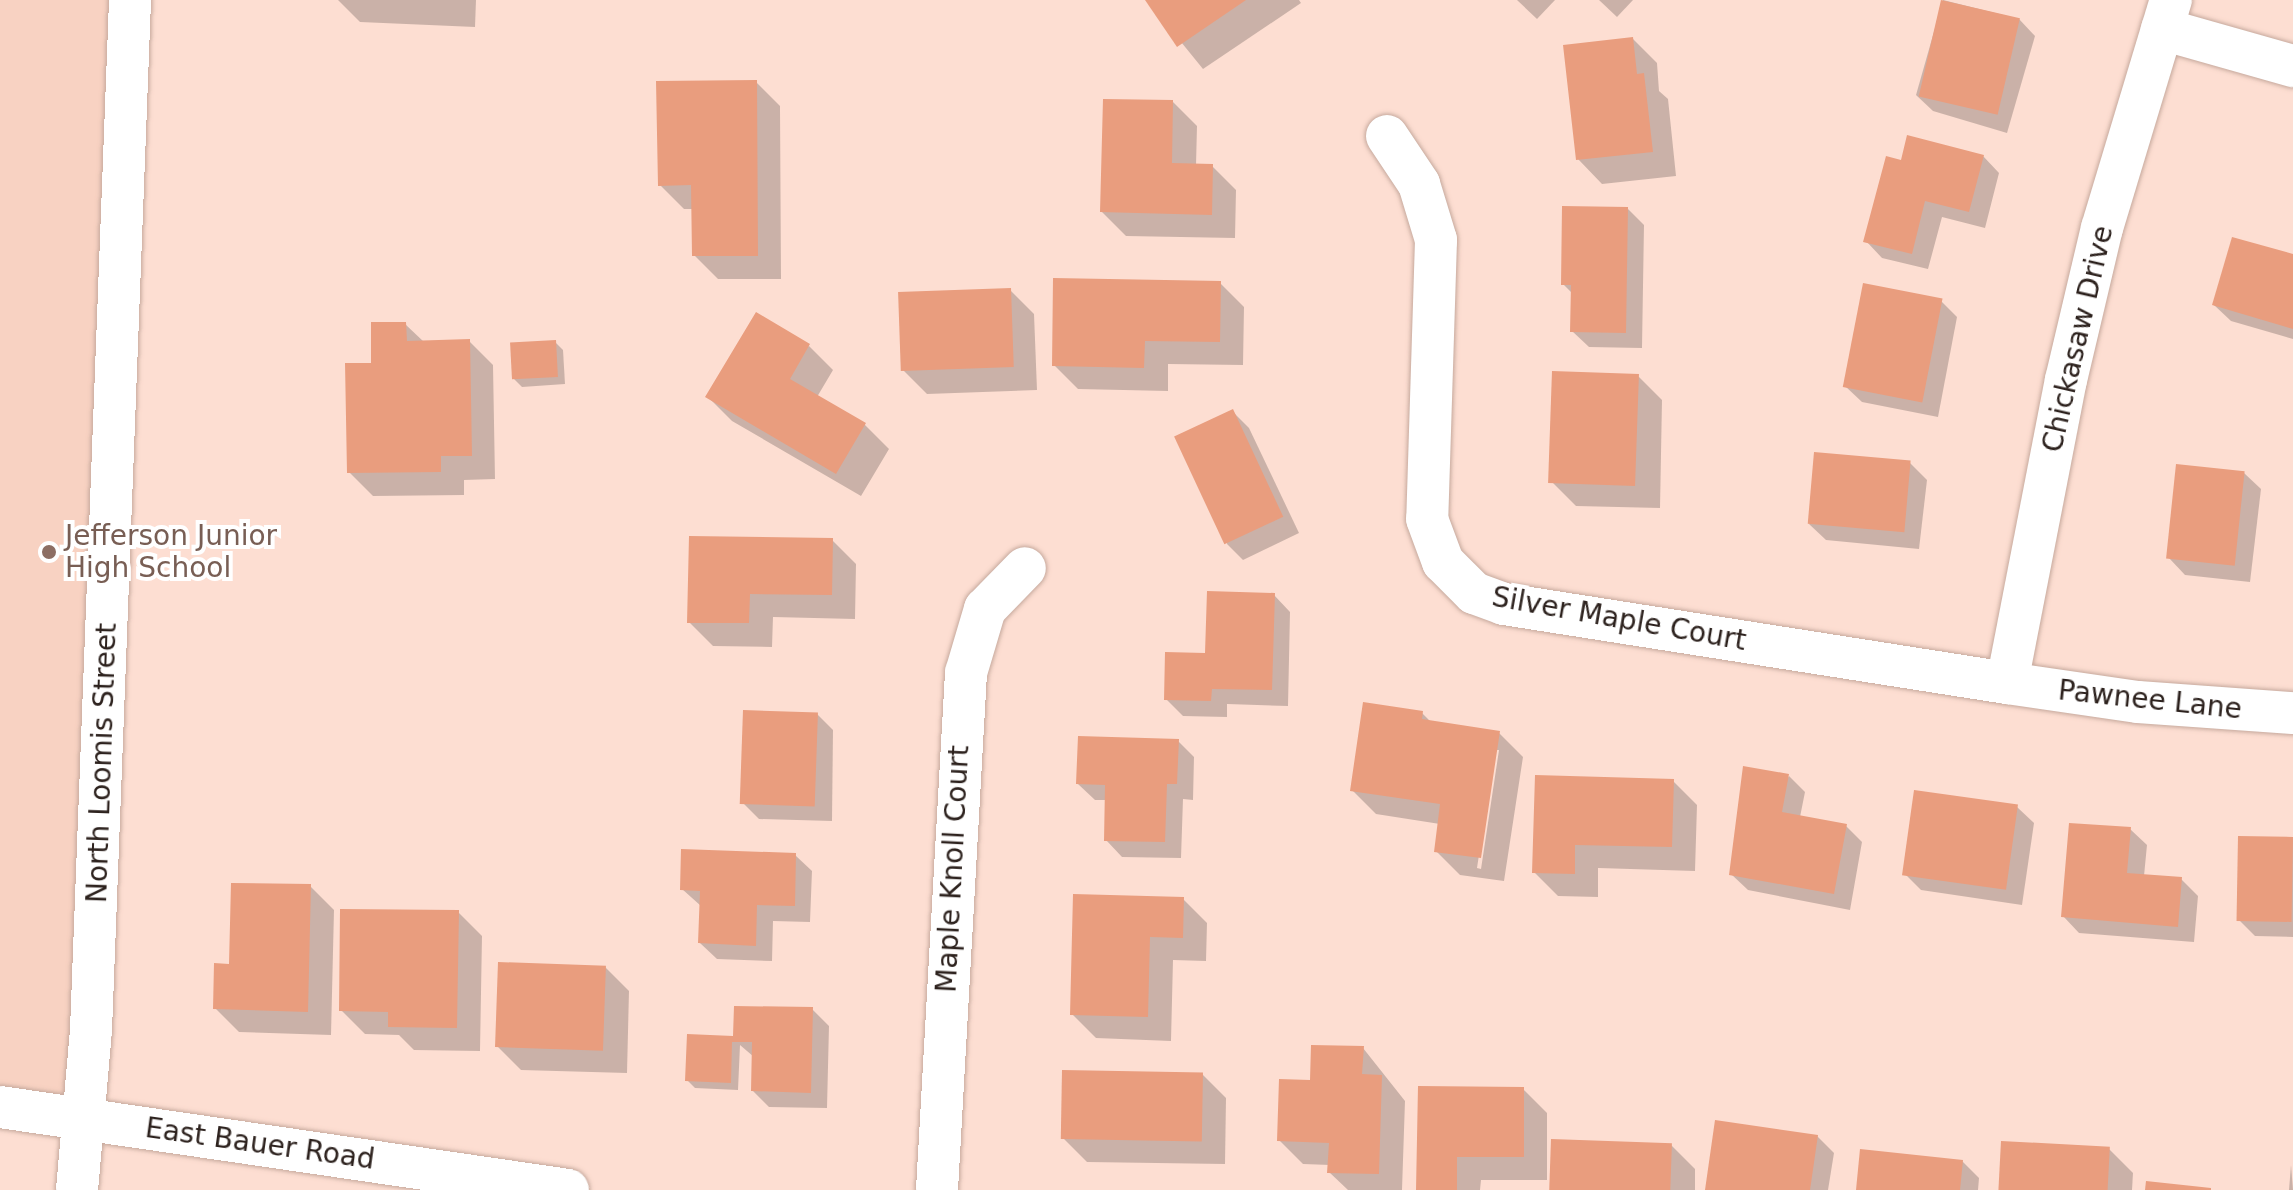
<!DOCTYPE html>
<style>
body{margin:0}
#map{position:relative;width:2293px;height:1190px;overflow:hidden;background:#fdded2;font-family:"DejaVu Sans",sans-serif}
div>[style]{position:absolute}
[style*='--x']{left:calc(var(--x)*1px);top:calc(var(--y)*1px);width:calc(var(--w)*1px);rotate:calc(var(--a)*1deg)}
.built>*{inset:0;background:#f8d2c2}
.shadow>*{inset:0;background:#0003}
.building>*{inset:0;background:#e99d7e;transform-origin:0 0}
.roads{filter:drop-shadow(0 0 2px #c6a99d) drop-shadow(0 0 2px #c6a99d)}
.minor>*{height:42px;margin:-21px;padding:0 21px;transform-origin:21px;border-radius:21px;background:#fff}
.dots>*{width:22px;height:22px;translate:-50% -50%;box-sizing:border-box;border:4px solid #fff;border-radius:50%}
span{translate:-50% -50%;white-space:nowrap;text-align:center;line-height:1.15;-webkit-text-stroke:8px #fff;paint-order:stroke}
.street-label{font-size:28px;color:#2d221e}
.education-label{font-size:28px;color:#785e54}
.left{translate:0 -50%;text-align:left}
</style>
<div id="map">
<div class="built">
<i style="clip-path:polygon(0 0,123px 0,74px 1113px,0 1104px)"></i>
</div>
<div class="shadow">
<i style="clip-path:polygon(338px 0,476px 0,475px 27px,360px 22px)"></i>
<i style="clip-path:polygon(1147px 0,1299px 0,1301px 3px,1203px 69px)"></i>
<i style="clip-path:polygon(1517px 0,1555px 0,1537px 19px)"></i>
<i style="clip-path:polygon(1599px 0,1633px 0,1617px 17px)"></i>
<i style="clip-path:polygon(1943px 0,2019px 19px,2035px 36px,2007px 133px,1933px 111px,1916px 95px)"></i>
<i style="clip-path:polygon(1633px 39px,1657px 63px,1659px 91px,1668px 99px,1676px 176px,1602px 184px,1578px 159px)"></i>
<i style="clip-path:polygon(756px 82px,780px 106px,781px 279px,718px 279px,694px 255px,693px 209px,684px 209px,660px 185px)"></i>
<i style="clip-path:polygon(1173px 102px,1197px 126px,1196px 166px,1212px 166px,1236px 190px,1235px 238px,1126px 236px,1102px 212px)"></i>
<i style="clip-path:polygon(1983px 156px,1999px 173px,1985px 228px,1942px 217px,1928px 269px,1882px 258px,1866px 241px)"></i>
<i style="clip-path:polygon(1628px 209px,1644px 225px,1642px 348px,1589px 347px,1572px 331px,1573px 294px,1563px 284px)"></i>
<i style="clip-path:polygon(2293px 256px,2293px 339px,2231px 321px,2214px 305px)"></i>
<i style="clip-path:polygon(1220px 283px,1244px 307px,1243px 365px,1168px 364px,1168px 391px,1078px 389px,1054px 365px)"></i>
<i style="clip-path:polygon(1010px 290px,1034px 314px,1037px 390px,927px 394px,903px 370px)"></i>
<i style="clip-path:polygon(1941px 301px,1957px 317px,1938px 417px,1862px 402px,1845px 386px)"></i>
<i style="clip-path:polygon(405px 324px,424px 342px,469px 341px,493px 365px,495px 479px,464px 480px,464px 495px,373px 496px,349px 472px,373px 365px)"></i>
<i style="clip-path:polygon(555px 342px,563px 350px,565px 384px,522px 387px,514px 379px)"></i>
<i style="clip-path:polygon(809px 346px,833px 370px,817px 397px,865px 425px,889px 449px,861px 496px,732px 421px,708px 397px)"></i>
<i style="clip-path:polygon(1638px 376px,1662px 400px,1660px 508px,1576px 506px,1552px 482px)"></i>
<i style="clip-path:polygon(1233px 412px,1249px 428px,1299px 533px,1243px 560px,1227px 544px)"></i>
<i style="clip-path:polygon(1910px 463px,1927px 480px,1919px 549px,1826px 540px,1809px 524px)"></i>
<i style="clip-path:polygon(2244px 473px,2261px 489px,2250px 582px,2185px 575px,2169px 558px)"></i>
<i style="clip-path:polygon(832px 540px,856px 564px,855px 619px,773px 617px,772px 647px,713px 646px,689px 622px)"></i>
<i style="clip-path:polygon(1274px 595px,1290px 612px,1288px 706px,1227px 704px,1227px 717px,1183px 716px,1166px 699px)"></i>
<i style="clip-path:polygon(evenodd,1422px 713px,1432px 723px,1499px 733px,1523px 757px,1504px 881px,1460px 875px,1436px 851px,1440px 824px,1376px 814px,1352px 790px,1422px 713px,1495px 750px,1499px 750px,1481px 869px,1477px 868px,1495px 750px)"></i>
<i style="clip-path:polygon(817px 714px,833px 730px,832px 821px,759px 819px,743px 803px)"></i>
<i style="clip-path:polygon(1178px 741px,1194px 757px,1193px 800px,1183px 799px,1181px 858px,1122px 857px,1106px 840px,1107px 800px,1095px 800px,1078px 784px)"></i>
<i style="clip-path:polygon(1789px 776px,1805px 792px,1800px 817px,1846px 826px,1862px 842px,1850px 910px,1748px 890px,1731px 874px)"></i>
<i style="clip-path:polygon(1537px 777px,1673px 781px,1697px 805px,1695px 871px,1598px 868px,1598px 897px,1558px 896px,1534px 872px)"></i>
<i style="clip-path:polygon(2017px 807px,2034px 823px,2022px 905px,1921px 890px,1905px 874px)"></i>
<i style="clip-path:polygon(2130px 829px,2147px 845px,2144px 876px,2181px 879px,2198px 896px,2194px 942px,2079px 933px,2063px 916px)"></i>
<i style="clip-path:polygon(2293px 838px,2293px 937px,2255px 936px,2239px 920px)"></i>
<i style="clip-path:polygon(795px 855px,812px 871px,810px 922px,773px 921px,772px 961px,717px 959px,700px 943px,701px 906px,682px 889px)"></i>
<i style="clip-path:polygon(310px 886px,334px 910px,331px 1035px,239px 1032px,215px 1008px)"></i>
<i style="clip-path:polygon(1183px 899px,1207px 923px,1206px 961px,1173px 960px,1171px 1041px,1096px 1038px,1072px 1014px)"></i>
<i style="clip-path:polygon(458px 912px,482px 936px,480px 1051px,414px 1050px,399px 1035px,365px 1034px,341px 1010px)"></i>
<i style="clip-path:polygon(605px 967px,629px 991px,627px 1073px,521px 1070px,497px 1046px)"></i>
<i style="clip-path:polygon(812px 1009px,829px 1026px,827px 1108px,769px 1107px,753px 1091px,754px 1057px,740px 1045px,738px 1090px,695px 1088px,687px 1080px,732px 1038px)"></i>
<i style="clip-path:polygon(1363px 1048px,1405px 1101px,1402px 1190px,1348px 1190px,1329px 1172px,1330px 1165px,1303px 1164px,1279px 1140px,1312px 1082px)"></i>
<i style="clip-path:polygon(1202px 1074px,1226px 1098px,1225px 1164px,1087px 1162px,1063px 1138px)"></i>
<i style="clip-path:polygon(1523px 1089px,1547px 1113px,1547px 1180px,1481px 1180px,1480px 1190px,1419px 1190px)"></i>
<i style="clip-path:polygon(1817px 1136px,1834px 1153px,1828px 1190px,1707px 1190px)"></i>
<i style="clip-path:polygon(1671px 1145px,1695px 1169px,1695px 1190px,1551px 1190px)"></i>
<i style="clip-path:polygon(2109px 1149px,2133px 1173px,2132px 1190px,2000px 1190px)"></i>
<i style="clip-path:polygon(1962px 1161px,1979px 1178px,1978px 1190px,1858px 1190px)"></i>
<i style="clip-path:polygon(2291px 1165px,2293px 1190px,2289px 1190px)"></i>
</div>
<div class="building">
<i style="clip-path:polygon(1145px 0,1246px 0,1177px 47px)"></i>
<i style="left:1941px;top:0;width:81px;height:99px;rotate:13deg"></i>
<i style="clip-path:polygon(1633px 37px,1637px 74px,1644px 73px,1653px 152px,1576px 160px,1563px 45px)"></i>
<i style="clip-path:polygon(757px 80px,758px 256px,692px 256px,691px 185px,658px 186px,656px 81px)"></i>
<i style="clip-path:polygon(1103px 99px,1173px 100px,1172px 163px,1213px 164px,1212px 215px,1100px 212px)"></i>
<i style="clip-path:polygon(1907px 135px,1984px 155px,1969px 212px,1925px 201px,1912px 254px,1863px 242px,1886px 156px,1901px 160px)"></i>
<i style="clip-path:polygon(1562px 206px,1628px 207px,1626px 333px,1570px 332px,1571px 285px,1561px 285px)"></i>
<i style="clip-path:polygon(2232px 237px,2293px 254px,2293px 329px,2212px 305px)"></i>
<i style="clip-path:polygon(1053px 278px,1221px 281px,1220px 342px,1145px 341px,1144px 368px,1052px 366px)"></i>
<i style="left:1863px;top:283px;width:81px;height:106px;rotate:11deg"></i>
<i style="left:1011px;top:288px;width:79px;height:113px;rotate:88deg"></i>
<i style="clip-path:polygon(756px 312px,810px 344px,790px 379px,866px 423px,836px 474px,705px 397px)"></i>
<i style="clip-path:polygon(371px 322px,406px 322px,407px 341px,470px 339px,472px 456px,441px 456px,441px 472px,347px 473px,345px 363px,371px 363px)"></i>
<i style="left:556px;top:340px;width:37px;height:46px;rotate:87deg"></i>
<i style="left:1552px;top:371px;width:87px;height:112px;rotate:2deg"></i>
<i style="left:1233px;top:409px;width:119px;height:65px;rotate:65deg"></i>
<i style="left:1814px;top:452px;width:97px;height:72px;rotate:5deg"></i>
<i style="left:2176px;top:464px;width:69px;height:95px;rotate:6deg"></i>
<i style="clip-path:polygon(689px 536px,833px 538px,832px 595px,750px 594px,749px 623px,687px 623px)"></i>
<i style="clip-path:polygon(1207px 591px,1275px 593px,1272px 690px,1212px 689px,1211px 701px,1164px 700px,1165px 652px,1205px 653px)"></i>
<i style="clip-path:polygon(1363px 702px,1423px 711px,1422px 719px,1500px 731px,1481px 858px,1434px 852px,1440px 804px,1350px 791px)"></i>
<i style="left:743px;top:710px;width:75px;height:94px;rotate:2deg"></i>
<i style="clip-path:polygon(1078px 736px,1179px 739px,1177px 784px,1167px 784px,1165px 842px,1104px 841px,1105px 785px,1076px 784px)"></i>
<i style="clip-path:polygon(1743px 766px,1789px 774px,1782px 812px,1847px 824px,1834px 894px,1729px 875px)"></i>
<i style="clip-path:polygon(1535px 775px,1674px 779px,1672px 847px,1575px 845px,1575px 874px,1532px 873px)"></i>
<i style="left:1914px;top:790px;width:105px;height:86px;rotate:8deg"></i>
<i style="clip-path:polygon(2069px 823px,2131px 827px,2127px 873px,2182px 877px,2178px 927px,2061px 917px)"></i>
<i style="left:2238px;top:836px;width:55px;height:85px;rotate:1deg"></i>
<i style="clip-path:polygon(681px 849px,796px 853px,795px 906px,757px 905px,756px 946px,698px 943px,700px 891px,680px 890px)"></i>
<i style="clip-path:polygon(231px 883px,311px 884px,308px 1012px,213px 1009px,214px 963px,229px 964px)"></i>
<i style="clip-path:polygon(1073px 894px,1184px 897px,1183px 938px,1150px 937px,1148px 1017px,1070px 1015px)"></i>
<i style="clip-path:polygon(340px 909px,459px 910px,457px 1028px,388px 1027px,388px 1012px,339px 1011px)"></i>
<i style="left:498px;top:962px;width:108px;height:85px;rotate:2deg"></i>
<i style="clip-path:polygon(734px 1006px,813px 1007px,811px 1093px,751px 1091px,752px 1042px,732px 1042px,731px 1083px,685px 1081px,687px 1034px,733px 1036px)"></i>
<i style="clip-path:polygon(1311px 1045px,1364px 1046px,1362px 1074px,1382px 1075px,1379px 1174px,1327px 1173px,1329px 1143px,1277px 1141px,1279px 1079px,1310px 1080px)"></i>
<i style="left:1062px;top:1070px;width:141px;height:69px;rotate:1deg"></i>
<i style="clip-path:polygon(1418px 1086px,1524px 1087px,1524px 1157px,1457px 1157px,1457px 1190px,1416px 1190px)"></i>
<i style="clip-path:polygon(1715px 1120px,1818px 1135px,1810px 1190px,1705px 1190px)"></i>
<i style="left:1551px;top:1139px;width:121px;height:51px;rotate:2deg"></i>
<i style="left:2001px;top:1141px;width:109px;height:49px;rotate:3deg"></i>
<i style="clip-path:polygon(1860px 1149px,1963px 1160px,1960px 1190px,1856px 1190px)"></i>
<i style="clip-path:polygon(2146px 1181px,2211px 1188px,2211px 1190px,2145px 1190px)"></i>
</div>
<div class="roads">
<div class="minor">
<i style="--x:2162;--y:29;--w:136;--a:15.8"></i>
<i style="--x:1387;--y:136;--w:58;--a:56.3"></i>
<i style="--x:1419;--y:184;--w:59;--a:73.1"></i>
<i style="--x:1436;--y:240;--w:279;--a:91.8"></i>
<i style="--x:1427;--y:519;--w:46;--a:69.6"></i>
<i style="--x:1443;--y:562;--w:44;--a:45"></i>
<i style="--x:1474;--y:593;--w:32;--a:20"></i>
<i style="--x:1504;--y:604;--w:509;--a:8.93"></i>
<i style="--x:2007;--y:683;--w:132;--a:8.3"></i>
<i style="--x:2138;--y:702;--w:155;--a:4.1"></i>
<i style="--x:2007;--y:683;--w:309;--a:-79"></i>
<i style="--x:2066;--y:380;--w:156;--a:-76.7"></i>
<i style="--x:2102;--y:228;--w:238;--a:-73.2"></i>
<i style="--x:0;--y:1107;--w:574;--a:8.31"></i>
<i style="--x:77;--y:1190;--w:161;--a:-85"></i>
<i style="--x:91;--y:1030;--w:1031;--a:-87.83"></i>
<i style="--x:937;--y:1190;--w:518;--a:-86.79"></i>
<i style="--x:966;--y:673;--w:67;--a:-73.5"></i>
<i style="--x:985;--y:609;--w:57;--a:-45.7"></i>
</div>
</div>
<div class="dots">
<i style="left:49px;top:552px;background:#8d6e63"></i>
</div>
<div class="street-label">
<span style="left:2078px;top:339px;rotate:-77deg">Chickasaw Drive</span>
<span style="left:1619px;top:619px;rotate:10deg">Silver Maple Court</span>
<span style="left:2150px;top:700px;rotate:6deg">Pawnee Lane</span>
<span style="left:102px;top:763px;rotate:-88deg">North Loomis Street</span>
<span style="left:953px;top:869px;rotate:-87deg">Maple Knoll Court</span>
<span style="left:260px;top:1144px;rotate:8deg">East Bauer Road</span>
</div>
<div class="education-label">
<span class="left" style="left:65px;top:552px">Jefferson Junior<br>High School</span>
</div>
</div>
